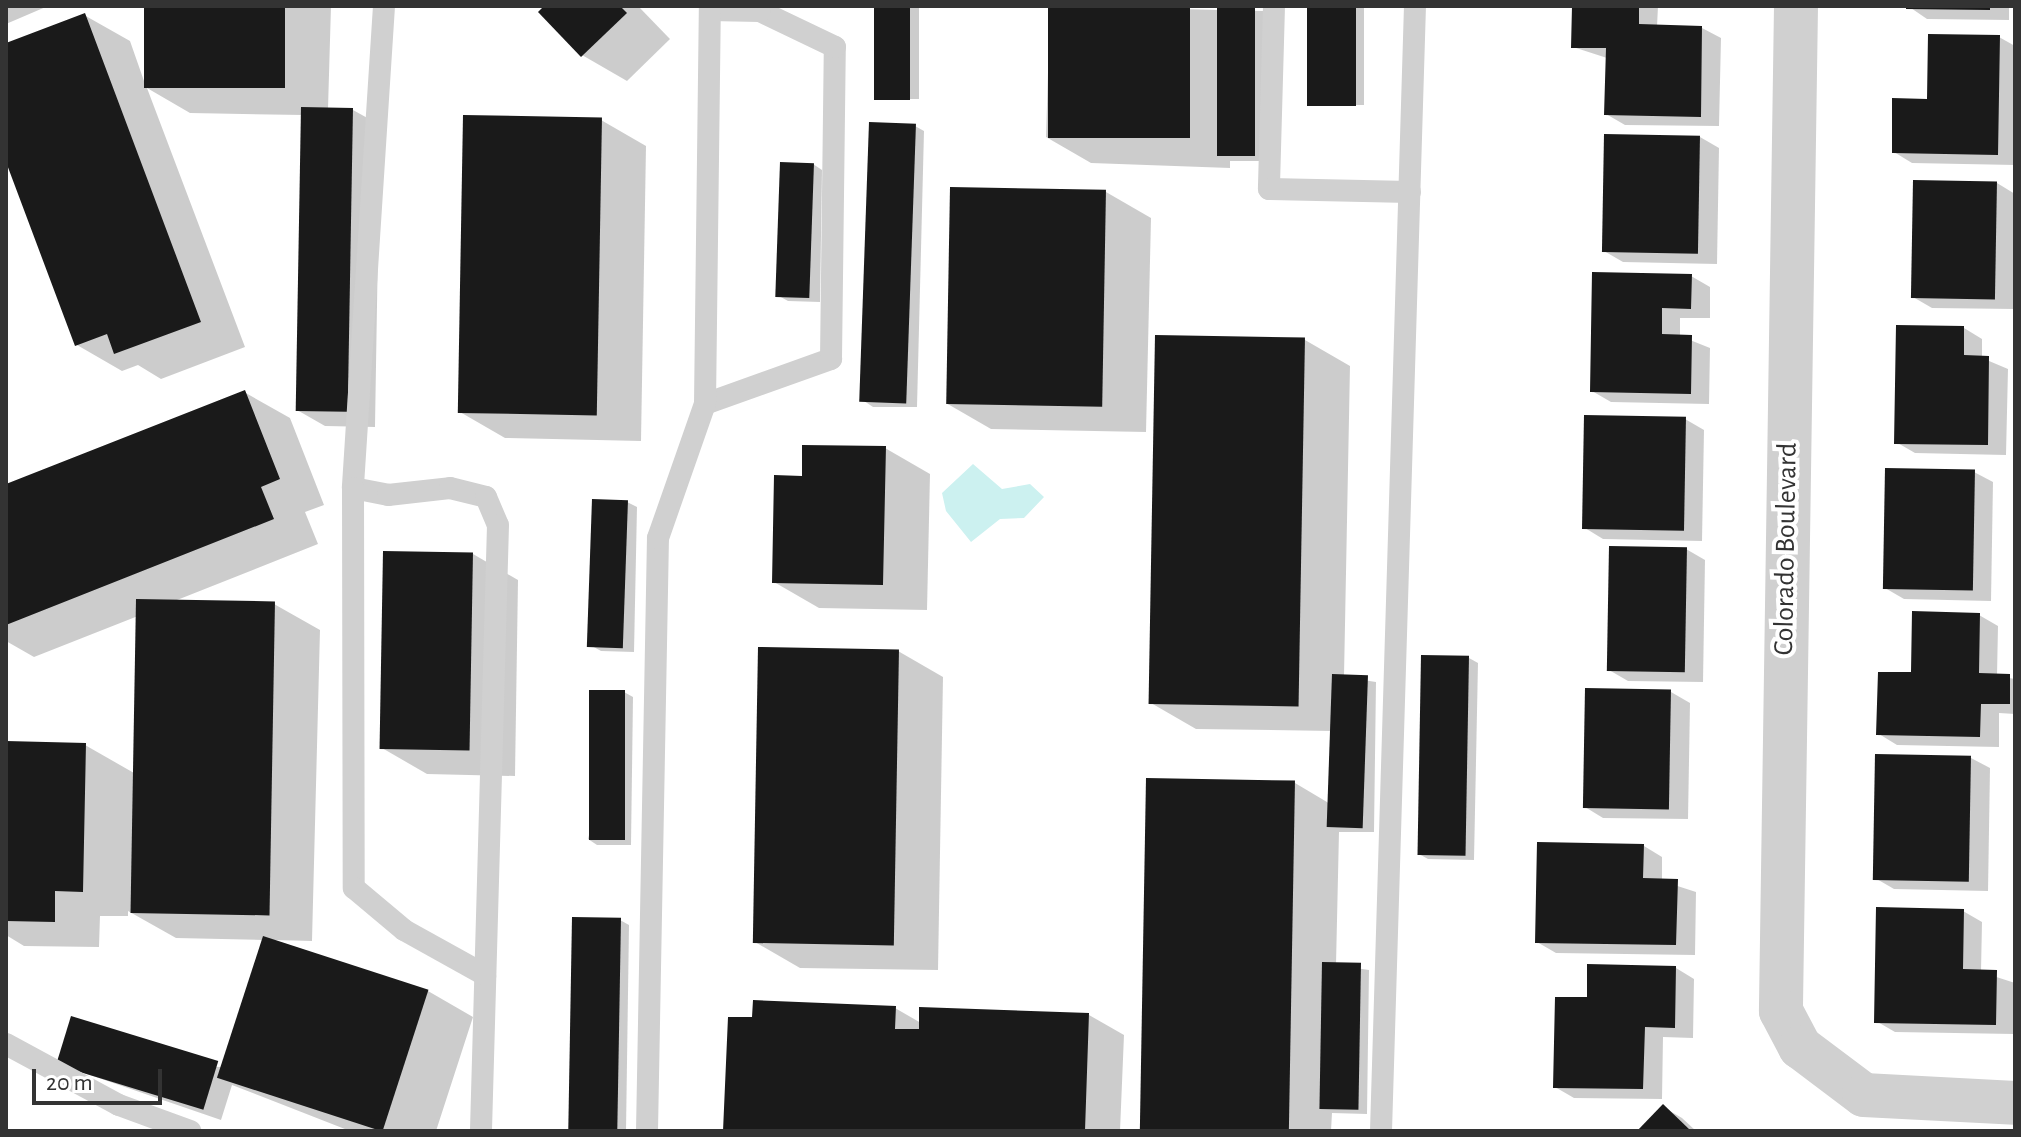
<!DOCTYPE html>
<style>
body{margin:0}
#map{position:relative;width:2021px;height:1137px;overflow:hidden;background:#fff;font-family:"Alegreya Sans",sans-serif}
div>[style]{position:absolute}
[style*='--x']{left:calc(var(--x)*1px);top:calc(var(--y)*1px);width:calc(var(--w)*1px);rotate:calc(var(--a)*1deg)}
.water>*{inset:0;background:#ccf1f0}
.shadow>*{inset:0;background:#0003;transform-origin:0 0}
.building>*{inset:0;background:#1a1a1a;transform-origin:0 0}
.lane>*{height:22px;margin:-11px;padding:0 11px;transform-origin:11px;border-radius:11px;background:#d0d0d0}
.street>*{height:44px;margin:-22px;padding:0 22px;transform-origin:22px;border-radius:22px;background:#d0d0d0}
span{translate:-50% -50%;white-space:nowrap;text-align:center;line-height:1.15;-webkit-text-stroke:8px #fff;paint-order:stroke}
.street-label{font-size:28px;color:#333}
.frame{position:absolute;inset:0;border:8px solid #333;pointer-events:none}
.scale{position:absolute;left:32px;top:1069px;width:130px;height:36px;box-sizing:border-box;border:4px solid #333;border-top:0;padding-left:10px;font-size:24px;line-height:28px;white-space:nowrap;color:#333;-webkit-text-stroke:6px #fff;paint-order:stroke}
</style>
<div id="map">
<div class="water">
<i style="clip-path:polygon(973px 464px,1002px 489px,1030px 484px,1044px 497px,1024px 518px,1000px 519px,971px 542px,946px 511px,942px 493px)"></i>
</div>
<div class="shadow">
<i style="clip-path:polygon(6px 6px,48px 6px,6px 24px)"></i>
<i style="clip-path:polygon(146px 6px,331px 6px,328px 109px,353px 110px,380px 125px,375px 427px,325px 426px,297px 410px,303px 115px,190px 113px,147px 88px,245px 347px,161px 379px,138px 365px,122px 371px,77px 345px,6px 156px,6px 45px,84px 15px,130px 41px,144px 81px)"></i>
<i style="clip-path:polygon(547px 6px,638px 6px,670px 39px,627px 81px,582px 55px)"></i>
<i style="left:876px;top:6px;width:43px;height:93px"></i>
<i style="clip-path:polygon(1050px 6px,1264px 11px,1261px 161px,1230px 161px,1230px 168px,1091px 163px,1046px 137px)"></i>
<i style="left:1309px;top:6px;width:55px;height:99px"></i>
<i style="clip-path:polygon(1574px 6px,1658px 6px,1657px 27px,1702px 28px,1721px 38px,1719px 126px,1625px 125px,1606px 114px,1607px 58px,1573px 47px)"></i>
<i style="clip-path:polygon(1908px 6px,2009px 6px,2009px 20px,1927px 19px)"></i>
<i style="clip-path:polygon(1999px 37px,2015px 46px,2015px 165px,1912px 163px,1894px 152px,1929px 101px)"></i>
<i style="clip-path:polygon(601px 120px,646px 146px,641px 441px,505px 438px,460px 412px)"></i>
<i style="clip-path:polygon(915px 126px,924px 131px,917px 407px,873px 407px,864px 401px)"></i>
<i style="clip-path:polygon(1700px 137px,1719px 148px,1717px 264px,1623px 262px,1604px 251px)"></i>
<i style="clip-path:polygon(813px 164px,822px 170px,820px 302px,788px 301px,779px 296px)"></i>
<i style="clip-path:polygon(1997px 183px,2015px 194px,2014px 309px,1932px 308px,1913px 297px)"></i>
<i style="clip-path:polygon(1106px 192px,1151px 218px,1146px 432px,991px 429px,946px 403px)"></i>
<i style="clip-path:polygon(1594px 274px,1691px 276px,1710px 287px,1710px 318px,1680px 318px,1680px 336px,1710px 348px,1709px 404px,1611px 402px,1592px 391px)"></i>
<i style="clip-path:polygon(1964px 328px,1982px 339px,1982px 358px,2008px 369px,2006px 455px,1915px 453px,1896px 442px)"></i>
<i style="clip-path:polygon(1305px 340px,1350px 366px,1344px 677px,1376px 682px,1374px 832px,1339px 832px,1336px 965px,1369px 970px,1367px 1114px,1332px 1113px,1331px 1131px,1140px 1131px,1295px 783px,1332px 805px,1333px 731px,1196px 729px,1151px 703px)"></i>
<i style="clip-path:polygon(244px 392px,290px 418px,324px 505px,305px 512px,318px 544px,172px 602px,274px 604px,320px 630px,312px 941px,274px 940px,428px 991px,473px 1017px,436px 1131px,350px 1131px,232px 1085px,221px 1120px,58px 1064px,223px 1067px,264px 940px,176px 938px,128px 911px,128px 916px,100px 916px,99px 947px,24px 946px,6px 935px,6px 743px,85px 745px,134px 773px,138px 616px,34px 657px,6px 641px,6px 486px)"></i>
<i style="clip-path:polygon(1685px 419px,1704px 430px,1702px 541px,1603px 539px,1585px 528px)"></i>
<i style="clip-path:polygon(885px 448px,930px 474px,927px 610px,819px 608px,774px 582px)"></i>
<i style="clip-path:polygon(1974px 472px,1993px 482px,1991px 601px,1904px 599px,1885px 588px)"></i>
<i style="clip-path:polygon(627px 502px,637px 507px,634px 652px,601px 651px,592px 646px)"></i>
<i style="clip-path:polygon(1686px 549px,1705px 560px,1703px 682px,1628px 681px,1609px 670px)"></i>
<i style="clip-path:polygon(473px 554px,518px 580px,515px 776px,427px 774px,382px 748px)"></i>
<i style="clip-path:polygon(1979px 615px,1998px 626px,1997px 676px,2015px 679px,2015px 714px,1999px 713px,1999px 747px,1897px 745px,1879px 734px,1912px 674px)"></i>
<i style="clip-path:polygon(898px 651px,943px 677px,938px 970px,800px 968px,755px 942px)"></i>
<i style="clip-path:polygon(1469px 658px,1478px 663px,1474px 860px,1428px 859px,1419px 854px)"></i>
<i style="clip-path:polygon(624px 692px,633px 697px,631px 845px,597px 845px,588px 839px)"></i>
<i style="clip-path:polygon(1671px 692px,1690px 703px,1688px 819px,1603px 818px,1585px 807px)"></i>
<i style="clip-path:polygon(1971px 758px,1990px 768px,1988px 891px,1894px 889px,1875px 878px)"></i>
<i style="clip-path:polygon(1644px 846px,1662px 857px,1662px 881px,1696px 892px,1695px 955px,1556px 953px,1537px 942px)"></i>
<i style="clip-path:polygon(1963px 911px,1982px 922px,1981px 972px,2015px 983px,2014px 1034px,1895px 1032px,1876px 1021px)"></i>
<i style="clip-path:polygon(620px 920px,629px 925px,626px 1131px,570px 1131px)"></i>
<i style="clip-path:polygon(1676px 968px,1694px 979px,1693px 1038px,1663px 1037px,1662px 1099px,1574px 1098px,1555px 1087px,1588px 999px)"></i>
<i style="clip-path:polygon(895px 1008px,921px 1023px,1089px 1015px,1124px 1035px,1120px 1131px,725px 1131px)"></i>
<i style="clip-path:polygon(1663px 1107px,1682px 1118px,1696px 1131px,1640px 1131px)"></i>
</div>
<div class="building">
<i style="left:144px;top:6px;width:141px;height:82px"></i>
<i style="clip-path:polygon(544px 6px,620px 6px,627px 13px,581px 57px,538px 12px)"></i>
<i style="left:874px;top:6px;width:36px;height:94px"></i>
<i style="left:1048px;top:6px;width:142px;height:132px"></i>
<i style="left:1217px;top:6px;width:38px;height:150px"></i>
<i style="left:1307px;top:6px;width:49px;height:100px"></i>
<i style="clip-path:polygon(1572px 6px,1639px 6px,1639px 24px,1702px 26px,1701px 117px,1604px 115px,1606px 48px,1571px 48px)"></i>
<i style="clip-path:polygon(1906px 6px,1990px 6px,1990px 10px,1906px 9px)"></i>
<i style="clip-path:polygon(85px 13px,201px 322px,114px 354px,107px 334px,75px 346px,6px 162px,6px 43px)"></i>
<i style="clip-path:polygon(1928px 34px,2000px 35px,1998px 155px,1892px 153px,1892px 98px,1927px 99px)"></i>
<i style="left:301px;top:107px;width:52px;height:304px;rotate:1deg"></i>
<i style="left:463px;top:115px;width:139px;height:298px;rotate:1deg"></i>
<i style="left:869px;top:122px;width:47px;height:280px;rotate:2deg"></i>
<i style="left:1604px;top:134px;width:96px;height:118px;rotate:1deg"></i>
<i style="left:780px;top:162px;width:34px;height:135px;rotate:2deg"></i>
<i style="left:1913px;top:180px;width:84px;height:118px;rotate:1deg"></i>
<i style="left:950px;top:187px;width:156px;height:217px;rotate:1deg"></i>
<i style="clip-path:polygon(1592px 272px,1692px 274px,1691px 309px,1662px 308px,1662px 334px,1692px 335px,1691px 394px,1590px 392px)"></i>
<i style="clip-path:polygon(1896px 325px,1964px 326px,1964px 355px,1989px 356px,1988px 445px,1894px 444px)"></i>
<i style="left:1155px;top:335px;width:150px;height:369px;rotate:1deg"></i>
<i style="clip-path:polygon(245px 390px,280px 479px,261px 487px,274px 519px,6px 625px,6px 484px)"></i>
<i style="left:1584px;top:415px;width:102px;height:114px;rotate:1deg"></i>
<i style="clip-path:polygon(802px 445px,886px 446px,883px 585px,772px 583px,774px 475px,802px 476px)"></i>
<i style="left:1885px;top:468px;width:90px;height:121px;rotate:1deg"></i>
<i style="left:592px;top:499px;width:36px;height:148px;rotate:2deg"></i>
<i style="left:1609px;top:546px;width:78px;height:125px;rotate:1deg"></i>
<i style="left:383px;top:551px;width:90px;height:198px;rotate:1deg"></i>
<i style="left:136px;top:599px;width:139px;height:314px;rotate:1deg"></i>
<i style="clip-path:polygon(1912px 611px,1980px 613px,1979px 673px,2010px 674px,2010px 704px,1981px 704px,1980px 737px,1876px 735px,1878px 672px,1911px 672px)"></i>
<i style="left:758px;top:647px;width:141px;height:296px;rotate:1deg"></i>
<i style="left:1421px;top:655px;width:48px;height:200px;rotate:1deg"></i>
<i style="left:1332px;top:674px;width:36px;height:153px;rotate:2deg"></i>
<i style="left:1585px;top:688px;width:86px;height:120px;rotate:1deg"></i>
<i style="left:589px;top:690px;width:36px;height:150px"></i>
<i style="clip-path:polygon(6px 741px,86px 743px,83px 892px,55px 891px,55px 922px,6px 921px)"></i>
<i style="left:1875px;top:754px;width:96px;height:126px;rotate:1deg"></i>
<i style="left:1146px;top:778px;width:149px;height:353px;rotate:1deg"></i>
<i style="clip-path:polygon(1537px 842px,1644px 844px,1643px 878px,1678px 879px,1676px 945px,1535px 943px)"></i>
<i style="clip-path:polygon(1876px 907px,1964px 909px,1963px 969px,1997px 970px,1996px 1025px,1874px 1023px)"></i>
<i style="left:572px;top:917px;width:49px;height:214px;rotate:1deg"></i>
<i style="left:263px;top:936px;width:174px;height:149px;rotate:18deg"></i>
<i style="left:1322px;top:962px;width:39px;height:147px;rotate:1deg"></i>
<i style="clip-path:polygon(1587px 964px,1676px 966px,1675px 1028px,1645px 1027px,1643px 1089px,1553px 1088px,1555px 997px,1587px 997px)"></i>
<i style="clip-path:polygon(753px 1000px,896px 1006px,895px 1029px,919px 1029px,919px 1007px,1089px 1013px,1085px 1131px,723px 1131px,728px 1017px,752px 1017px)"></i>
<i style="left:71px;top:1016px;width:154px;height:51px;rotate:17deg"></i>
<i style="clip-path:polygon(1663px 1104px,1691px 1131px,1637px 1131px)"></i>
</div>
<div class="lane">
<i style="--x:384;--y:6;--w:483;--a:93.7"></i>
<i style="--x:353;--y:488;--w:36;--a:11"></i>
<i style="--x:388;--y:495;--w:62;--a:-6.4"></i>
<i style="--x:450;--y:488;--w:37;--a:14"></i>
<i style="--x:486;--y:497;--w:30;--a:67"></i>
<i style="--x:498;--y:525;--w:606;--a:91.61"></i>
<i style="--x:1274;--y:6;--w:183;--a:91.6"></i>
<i style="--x:1269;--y:189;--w:141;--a:1.2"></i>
<i style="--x:705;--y:404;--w:134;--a:-19.7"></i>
<i style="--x:831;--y:359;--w:312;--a:-89.3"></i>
<i style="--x:835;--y:47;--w:83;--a:-154.4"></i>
<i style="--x:760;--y:11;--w:50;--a:-178.9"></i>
<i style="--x:353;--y:488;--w:400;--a:89.9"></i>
<i style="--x:354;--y:888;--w:65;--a:40"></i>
<i style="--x:404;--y:930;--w:93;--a:29.1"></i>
<i style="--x:6;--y:1044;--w:128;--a:28.4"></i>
<i style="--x:119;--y:1105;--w:76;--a:20.1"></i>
<i style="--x:647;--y:1131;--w:593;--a:-88.94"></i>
<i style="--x:658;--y:538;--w:142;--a:-70.7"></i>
<i style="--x:705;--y:404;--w:398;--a:-89.3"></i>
<i style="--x:1381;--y:1131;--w:1126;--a:-88.27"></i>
</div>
<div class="street">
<i style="--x:1796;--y:6;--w:1005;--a:90.86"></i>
<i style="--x:1781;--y:1011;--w:41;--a:62.2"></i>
<i style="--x:1800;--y:1047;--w:80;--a:36.9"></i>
<i style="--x:1864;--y:1095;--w:151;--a:3"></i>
</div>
<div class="street-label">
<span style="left:1786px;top:549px;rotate:-89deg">Colorado Boulevard</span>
</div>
<div class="frame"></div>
<div class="scale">20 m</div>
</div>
